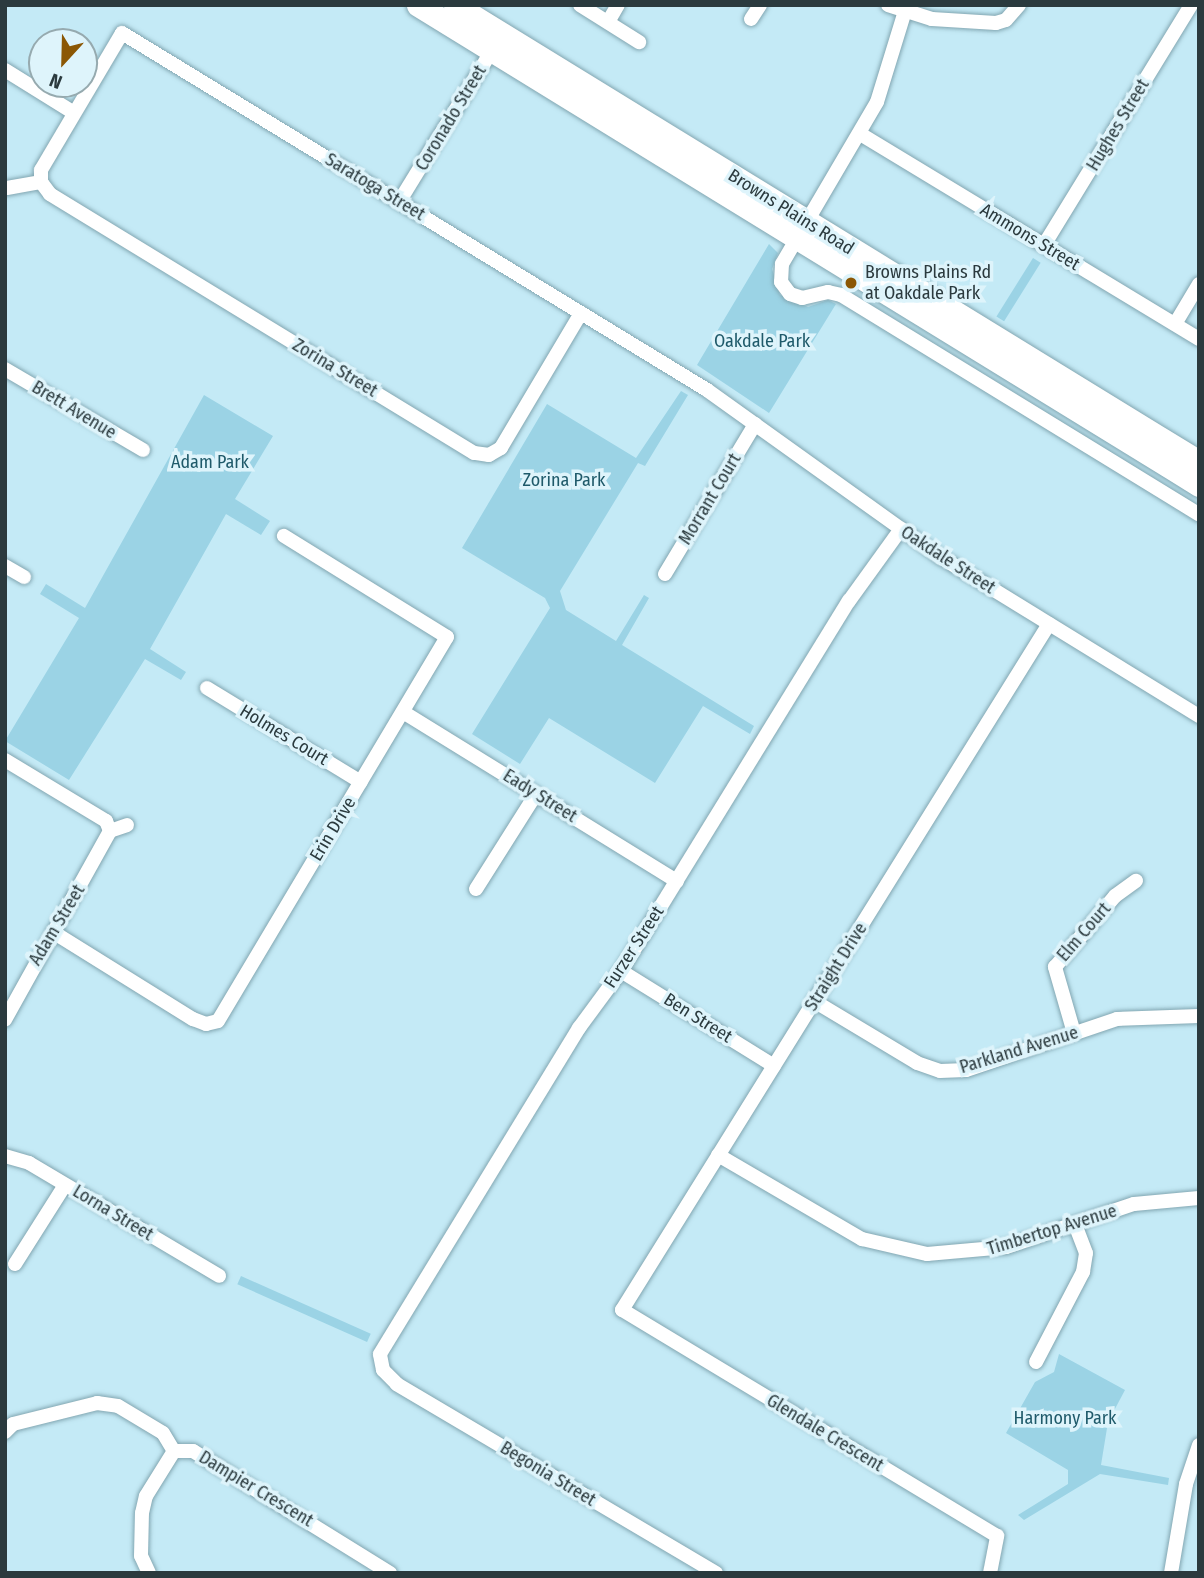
<!DOCTYPE html>
<style>
body{margin:0}
#map{position:relative;width:1204px;height:1578px;overflow:hidden;background:#c4eaf6;font-family:"Fira Sans Condensed",sans-serif}
div>[style]{position:absolute}
[style*='--x']{left:calc(var(--x)*1px);top:calc(var(--y)*1px);width:calc(var(--w)*1px);rotate:calc(var(--a)*1deg)}
.green>*{inset:0;background:#9bd3e5;transform-origin:0 0}
.roads{filter:drop-shadow(0 0 2px #82a6b1) drop-shadow(0 0 2px #82a6b1)}
.street>*{height:14px;margin:-7px;padding:0 7px;transform-origin:7px;border-radius:7px;background:#fff}
.primary>*{height:23px;margin:-11.5px;padding:0 11.5px;transform-origin:11.5px;border-radius:11.5px;background:#fff}
.dots>*{width:19px;height:19px;translate:-50% -50%;box-sizing:border-box;border:4px solid #def4fb;border-radius:50%}
span{translate:-50% -50%;white-space:nowrap;text-align:center;line-height:1.15;-webkit-text-stroke:7px #def4fb;paint-order:stroke}
.street-label{font-size:18px;color:#2b3a3e}
.poi-label{font-size:18px;color:#2b3a3e}
.left{translate:0 -50%;text-align:left}
.park-label{font-size:18px;color:#1f5a6a}
.frame{position:absolute;inset:0;border:7px solid #2b3a3e;pointer-events:none}
.north{position:absolute;left:28px;top:28px;width:70px;height:70px;box-sizing:border-box;background:#def4fb;border:2px solid #96aaaf;border-radius:50%;rotate:202deg;font-size:19px;font-weight:700;line-height:28px;text-align:center;color:#2b3a3e}
.north::after{content:'';display:block;margin:auto;width:24px;height:32px;background:#8b5704;clip-path:polygon(50% 0,100% 100%,50% 72%,0 100%)}
</style>
<div id="map">
<div class="green">
<i style="clip-path:polygon(769px 244px,778px 253px,772px 269px,780px 295px,808px 307px,828px 300px,836px 304px,769px 413px,697px 365px)"></i>
<i style="left:1033px;top:258px;width:9px;height:69px;rotate:32deg"></i>
<i style="clip-path:polygon(681px 391px,688px 395px,645px 466px,638px 463px,560px 591px,566px 610px,616px 641px,644px 595px,649px 598px,622px 645px,754px 726px,750px 734px,703px 706px,655px 783px,549px 718px,520px 764px,472px 734px,550px 608px,545px 598px,462px 548px,547px 404px,636px 458px)"></i>
<i style="clip-path:polygon(204px 395px,273px 436px,235px 499px,270px 521px,261px 535px,226px 514px,150px 649px,186px 672px,181px 680px,145px 659px,69px 780px,5px 741px,79px 618px,40px 594px,46px 584px,85px 608px)"></i>
<i style="left:241px;top:1276px;width:142px;height:9px;rotate:24deg"></i>
<i style="clip-path:polygon(1059px 1354px,1125px 1390px,1108px 1422px,1101px 1465px,1169px 1478px,1168px 1485px,1100px 1474px,1024px 1520px,1018px 1515px,1068px 1484px,1068px 1470px,1006px 1433px,1035px 1382px,1054px 1372px)"></i>
</div>
<div class="roads">
<div class="street">
<i style="--x:580;--y:5;--w:70;--a:32.1"></i>
<i style="--x:888;--y:5;--w:46;--a:17.7"></i>
<i style="--x:932;--y:19;--w:64;--a:3.6"></i>
<i style="--x:996;--y:23;--w:10;--a:-17"></i>
<i style="--x:1006;--y:20;--w:20;--a:-49"></i>
<i style="--x:905;--y:11;--w:95;--a:107.1"></i>
<i style="--x:877;--y:102;--w:188;--a:120.4"></i>
<i style="--x:782;--y:264;--w:18;--a:93"></i>
<i style="--x:781;--y:282;--w:15;--a:53"></i>
<i style="--x:790;--y:294;--w:13;--a:18"></i>
<i style="--x:802;--y:298;--w:27;--a:-13"></i>
<i style="--x:828;--y:292;--w:13;--a:13"></i>
<i style="--x:841;--y:295;--w:420;--a:31.5"></i>
<i style="--x:751;--y:19;--w:17;--a:-57"></i>
<i style="--x:608;--y:22;--w:20;--a:-60"></i>
<i style="--x:5;--y:70;--w:81;--a:31.9"></i>
<i style="--x:862;--y:135;--w:394;--a:31.2"></i>
<i style="--x:7;--y:188;--w:35;--a:-10"></i>
<i style="--x:399;--y:202;--w:185;--a:-58.5"></i>
<i style="--x:1044;--y:245;--w:281;--a:-58.5"></i>
<i style="--x:581;--y:313;--w:157;--a:120.7"></i>
<i style="--x:501;--y:448;--w:14;--a:150"></i>
<i style="--x:489;--y:455;--w:15;--a:-172"></i>
<i style="--x:474;--y:453;--w:497;--a:-148.6"></i>
<i style="--x:50;--y:194;--w:15;--a:-127"></i>
<i style="--x:41;--y:182;--w:12;--a:-90"></i>
<i style="--x:41;--y:170;--w:159;--a:-59.4"></i>
<i style="--x:122;--y:33;--w:685;--a:31.39"></i>
<i style="--x:707;--y:390;--w:289;--a:35.6"></i>
<i style="--x:942;--y:558;--w:302;--a:31.6"></i>
<i style="--x:1175;--y:324;--w:47;--a:-59"></i>
<i style="--x:5;--y:369;--w:160;--a:30.4"></i>
<i style="--x:5;--y:566;--w:22;--a:30"></i>
<i style="--x:665;--y:574;--w:175;--a:-59"></i>
<i style="--x:207;--y:688;--w:180;--a:31.4"></i>
<i style="--x:403;--y:712;--w:322;--a:31.7"></i>
<i style="--x:5;--y:760;--w:118;--a:31.1"></i>
<i style="--x:106;--y:821;--w:11;--a:68"></i>
<i style="--x:110;--y:831;--w:216;--a:119.1"></i>
<i style="--x:110;--y:831;--w:18;--a:-19"></i>
<i style="--x:476;--y:889;--w:112;--a:-57.7"></i>
<i style="--x:53;--y:932;--w:165;--a:31.9"></i>
<i style="--x:193;--y:1019;--w:14;--a:21"></i>
<i style="--x:206;--y:1024;--w:12;--a:-14"></i>
<i style="--x:218;--y:1021;--w:447;--a:-59.2"></i>
<i style="--x:447;--y:637;--w:192;--a:-148.2"></i>
<i style="--x:621;--y:971;--w:180;--a:31.8"></i>
<i style="--x:814;--y:1001;--w:120;--a:31"></i>
<i style="--x:917;--y:1063;--w:24;--a:19"></i>
<i style="--x:940;--y:1071;--w:26;--a:-2"></i>
<i style="--x:966;--y:1070;--w:159;--a:-18.7"></i>
<i style="--x:1117;--y:1019;--w:82;--a:-2.1"></i>
<i style="--x:1074;--y:1033;--w:69;--a:-106.1"></i>
<i style="--x:1055;--y:967;--w:93;--a:-49.8"></i>
<i style="--x:1115;--y:896;--w:26;--a:-36"></i>
<i style="--x:718;--y:1155;--w:167;--a:30.3"></i>
<i style="--x:862;--y:1239;--w:67;--a:13"></i>
<i style="--x:927;--y:1254;--w:79;--a:-5.1"></i>
<i style="--x:1006;--y:1247;--w:135;--a:-18.6"></i>
<i style="--x:1134;--y:1204;--w:65;--a:-5.3"></i>
<i style="--x:5;--y:1156;--w:25;--a:16"></i>
<i style="--x:29;--y:1163;--w:221;--a:30.7"></i>
<i style="--x:15;--y:1264;--w:93;--a:-57.7"></i>
<i style="--x:1036;--y:1362;--w:102;--a:-62.4"></i>
<i style="--x:1083;--y:1272;--w:19;--a:-81"></i>
<i style="--x:1086;--y:1253;--w:31;--a:-111"></i>
<i style="--x:5;--y:1432;--w:11;--a:-45"></i>
<i style="--x:13;--y:1424;--w:87;--a:-14"></i>
<i style="--x:97;--y:1403;--w:21;--a:8"></i>
<i style="--x:118;--y:1406;--w:52;--a:31"></i>
<i style="--x:163;--y:1433;--w:21;--a:59"></i>
<i style="--x:174;--y:1451;--w:19;--a:0"></i>
<i style="--x:193;--y:1451;--w:232;--a:31.8"></i>
<i style="--x:149;--y:1573;--w:19;--a:-115"></i>
<i style="--x:141;--y:1556;--w:43;--a:-88.7"></i>
<i style="--x:142;--y:1513;--w:17;--a:-77"></i>
<i style="--x:146;--y:1496;--w:53;--a:-58.1"></i>
<i style="--x:716;--y:1573;--w:371;--a:-149.4"></i>
<i style="--x:397;--y:1384;--w:20;--a:-135"></i>
<i style="--x:383;--y:1370;--w:16;--a:-101"></i>
<i style="--x:380;--y:1354;--w:382;--a:-58.6"></i>
<i style="--x:579;--y:1028;--w:71;--a:-53.6"></i>
<i style="--x:621;--y:971;--w:435;--a:-58.4"></i>
<i style="--x:849;--y:601;--w:89;--a:-54.2"></i>
<i style="--x:990;--y:1573;--w:38;--a:-79"></i>
<i style="--x:997;--y:1536;--w:438;--a:-148.9"></i>
<i style="--x:622;--y:1310;--w:808;--a:-58.1"></i>
<i style="--x:1171;--y:1573;--w:90;--a:-80.4"></i>
<i style="--x:1186;--y:1484;--w:41;--a:-71.6"></i>
</div>
<div class="primary">
<i style="--x:418;--y:5;--w:917;--a:31.57"></i>
<i style="--x:455;--y:5;--w:873;--a:31.56"></i>
</div>
</div>
<div class="dots">
<i style="left:851px;top:283px;background:#8b5704"></i>
</div>
<div class="street-label">
<span style="left:451px;top:118px;rotate:-59deg">Coronado Street</span>
<span style="left:1118px;top:125px;rotate:-59deg">Hughes Street</span>
<span style="left:375px;top:187px;rotate:31deg">Saratoga Street</span>
<span style="left:791px;top:212px;rotate:32deg">Browns Plains Road</span>
<span style="left:1030px;top:237px;rotate:31deg">Ammons Street</span>
<span style="left:335px;top:368px;rotate:31deg">Zorina Street</span>
<span style="left:74px;top:410px;rotate:31deg">Brett Avenue</span>
<span style="left:710px;top:499px;rotate:-59deg">Morrant Court</span>
<span style="left:948px;top:560px;rotate:33deg">Oakdale Street</span>
<span style="left:284px;top:735px;rotate:31deg">Holmes Court</span>
<span style="left:540px;top:796px;rotate:32deg">Eady Street</span>
<span style="left:333px;top:829px;rotate:-59deg">Erin Drive</span>
<span style="left:57px;top:925px;rotate:-59deg">Adam Street</span>
<span style="left:1084px;top:932px;rotate:-49deg">Elm Court</span>
<span style="left:634px;top:947px;rotate:-57deg">Furzer Street</span>
<span style="left:836px;top:967px;rotate:-58deg">Straight Drive</span>
<span style="left:698px;top:1018px;rotate:32deg">Ben Street</span>
<span style="left:1019px;top:1050px;rotate:-17deg">Parkland Avenue</span>
<span style="left:113px;top:1213px;rotate:31deg">Lorna Street</span>
<span style="left:1052px;top:1230px;rotate:-17deg">Timbertop Avenue</span>
<span style="left:825px;top:1433px;rotate:31deg">Glendale Crescent</span>
<span style="left:548px;top:1474px;rotate:31deg">Begonia Street</span>
<span style="left:256px;top:1489px;rotate:31deg">Dampier Crescent</span>
</div>
<div class="poi-label">
<span class="left" style="left:865px;top:283px">Browns Plains Rd<br>at Oakdale Park</span>
</div>
<div class="park-label">
<span style="left:762px;top:341px">Oakdale Park</span>
<span style="left:210px;top:462px">Adam Park</span>
<span style="left:564px;top:480px">Zorina Park</span>
<span style="left:1065px;top:1418px">Harmony Park</span>
</div>
<div class="frame"></div>
<div class="north">N</div>
</div>
